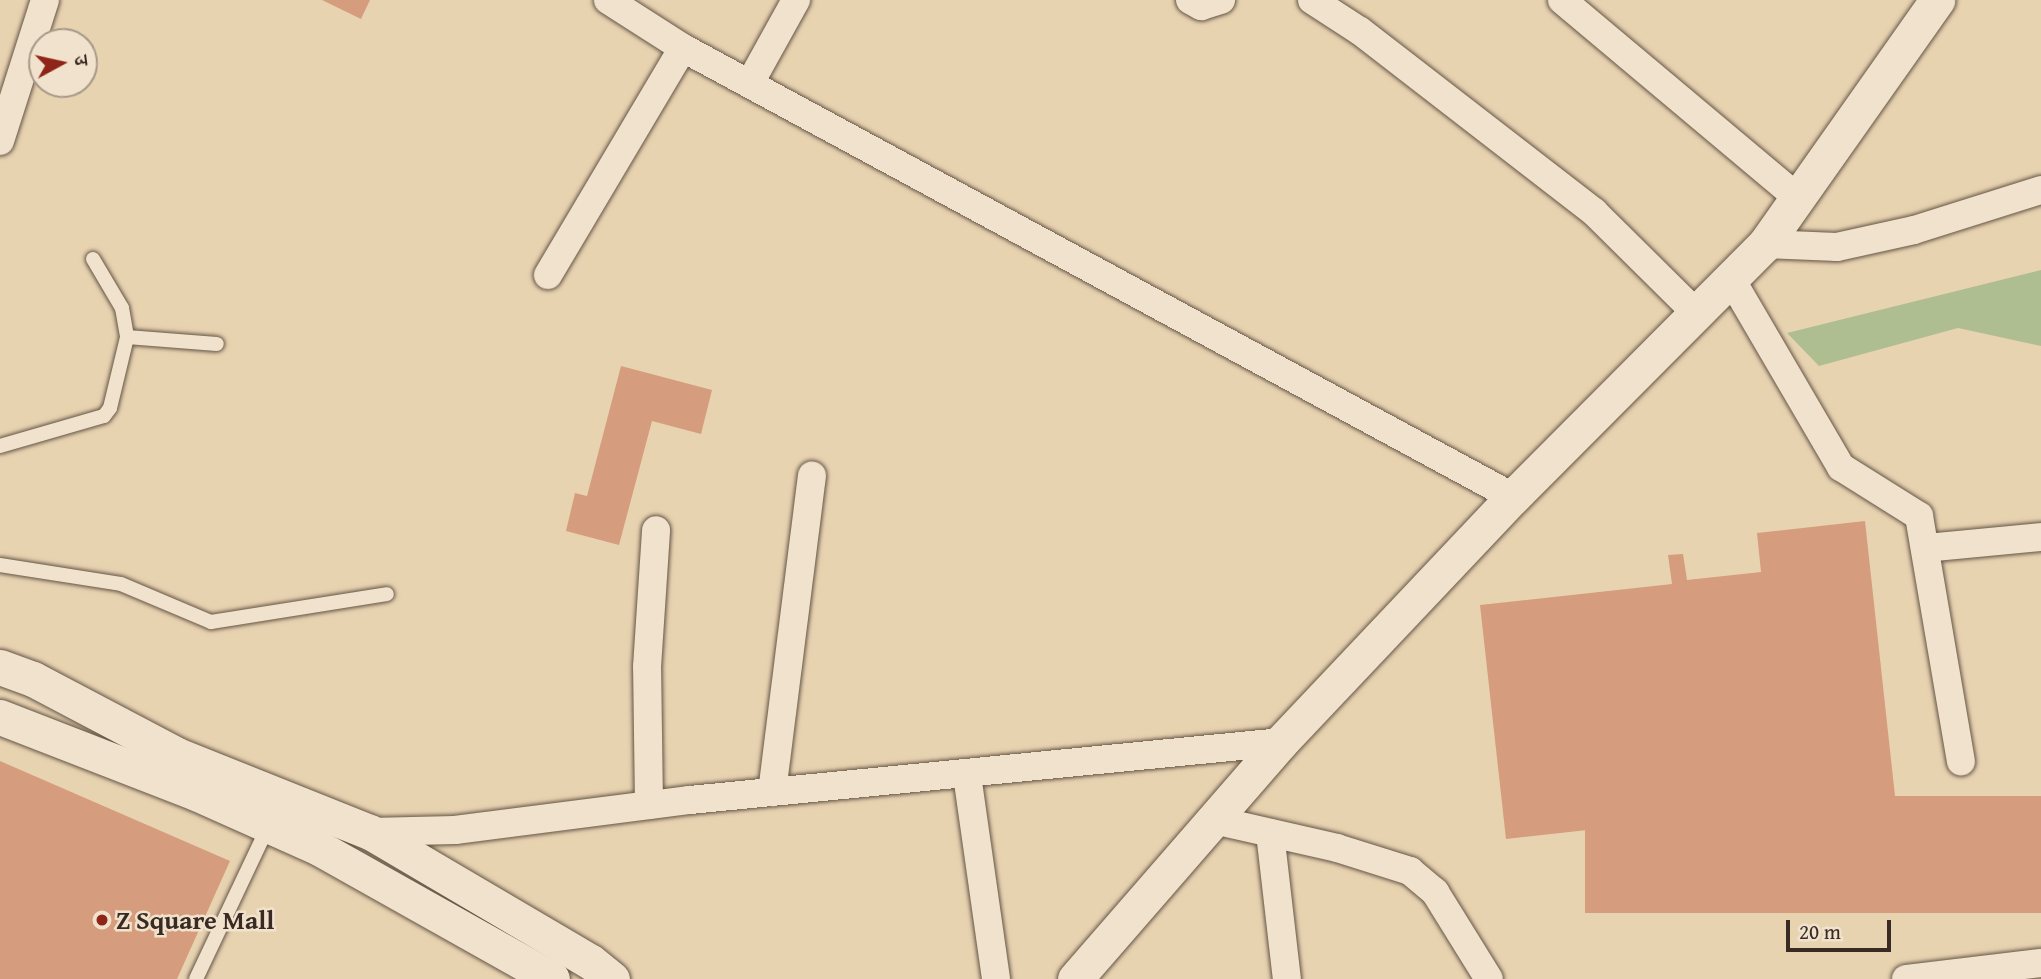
<!DOCTYPE html>
<meta charset="utf-8">
<style>
body{margin:0}
#map{position:relative;width:2041px;height:979px;overflow:hidden;background:#e8d3b1;font-family:"Gentium Book Plus","Noto Serif Devanagari",serif}
div>[style]{position:absolute}
[style*='--x']{left:calc(var(--x)*1px);top:calc(var(--y)*1px);width:calc(var(--w)*1px);rotate:calc(var(--a)*1deg)}
.green>*{inset:0;background:#afbe91}
.building>*{inset:0;background:#d59d7d;transform-origin:0 0}
.roads{filter:drop-shadow(0 0 2px #655546) drop-shadow(0 0 2px #655546)}
.service>*{height:14px;margin:-7px;padding:0 7px;transform-origin:7px;border-radius:7px;background:#f0e2cc}
.minor>*{height:28px;margin:-14px;padding:0 14px;transform-origin:14px;border-radius:14px;background:#f0e2cc}
.tertiary>*{height:35px;margin:-17.5px;padding:0 17.5px;transform-origin:17.5px;border-radius:17.5px;background:#f0e2cc}
.dots>*{width:19px;height:19px;translate:-50% -50%;box-sizing:border-box;border:4px solid #f0e2cc;border-radius:50%}
span{translate:-50% -50%;white-space:nowrap;text-align:center;line-height:1.15;-webkit-text-stroke:5px #f0e2cc;paint-order:stroke}
.poi-label{font-size:26px;color:#392b23;font-weight:700}
.left{translate:0 -50%;text-align:left}
.north{position:absolute;left:28px;top:28px;width:70px;height:70px;box-sizing:border-box;background:#f0e2cc;border:2px solid #a79988;border-radius:50%;rotate:82deg;font-size:19px;font-weight:700;line-height:28px;text-align:center;color:#392b23}
.north::after{content:'';display:block;margin:auto;width:24px;height:32px;background:#8f2418;clip-path:polygon(50% 0,100% 100%,50% 72%,0 100%)}
.scale{position:absolute;left:1786px;top:920px;width:105px;height:32px;box-sizing:border-box;border:4px solid #392b23;border-top:0;padding-left:9px;font-size:21px;line-height:24px;white-space:nowrap;color:#392b23;-webkit-text-stroke:5px #f0e2cc;paint-order:stroke}
</style>
<div id="map">
<div class="green">
<i style="clip-path:polygon(2041px 270px,2041px 346px,1958px 328px,1819px 366px,1787px 333px)"></i>
</div>
<div class="building">
<i style="clip-path:polygon(322px 0,370px 0,361px 19px)"></i>
<i style="clip-path:polygon(621px 366px,712px 390px,701px 434px,652px 421px,619px 545px,566px 531px,575px 493px,587px 496px)"></i>
<i style="clip-path:polygon(1865px 521px,1895px 796px,1506px 839px,1480px 605px,1672px 584px,1668px 555px,1683px 554px,1687px 580px,1761px 572px,1757px 533px)"></i>
<i style="clip-path:polygon(0 761px,230px 861px,177px 979px,0 979px)"></i>
<i style="left:2041px;top:796px;width:117px;height:456px;rotate:90deg"></i>
</div>
<div class="roads">
<div class="service">
<i style="--x:93;--y:259;--w:57;--a:59.4"></i>
<i style="--x:122;--y:308;--w:29;--a:80"></i>
<i style="--x:0;--y:446;--w:108;--a:-16.1"></i>
<i style="--x:104;--y:416;--w:10;--a:-53"></i>
<i style="--x:110;--y:408;--w:73;--a:-76.5"></i>
<i style="--x:127;--y:337;--w:90;--a:4.4"></i>
<i style="--x:0;--y:565;--w:122;--a:8.9"></i>
<i style="--x:121;--y:584;--w:98;--a:22.9"></i>
<i style="--x:211;--y:622;--w:178;--a:-9"></i>
<i style="--x:196;--y:979;--w:168;--a:-64.7"></i>
</div>
<div class="minor">
<i style="--x:608;--y:0;--w:89;--a:32.6"></i>
<i style="--x:683;--y:48;--w:944;--a:28.41"></i>
<i style="--x:1190;--y:0;--w:13;--a:29"></i>
<i style="--x:1201;--y:6;--w:21;--a:-17"></i>
<i style="--x:1312;--y:0;--w:57;--a:32.9"></i>
<i style="--x:1360;--y:31;--w:296;--a:37.7"></i>
<i style="--x:1594;--y:212;--w:145;--a:44.7"></i>
<i style="--x:1562;--y:0;--w:308;--a:40"></i>
<i style="--x:750;--y:83;--w:95;--a:-61"></i>
<i style="--x:0;--y:141;--w:148;--a:-72.3"></i>
<i style="--x:1765;--y:244;--w:72;--a:2.4"></i>
<i style="--x:1837;--y:247;--w:79;--a:-12.4"></i>
<i style="--x:1914;--y:230;--w:133;--a:-17.5"></i>
<i style="--x:548;--y:275;--w:264;--a:-59.3"></i>
<i style="--x:1731;--y:279;--w:218;--a:59.7"></i>
<i style="--x:1841;--y:467;--w:92;--a:32.1"></i>
<i style="--x:1919;--y:516;--w:249;--a:80.3"></i>
<i style="--x:1925;--y:548;--w:117;--a:-5.4"></i>
<i style="--x:967;--y:775;--w:206;--a:81.9"></i>
<i style="--x:772;--y:792;--w:319;--a:-82.8"></i>
<i style="--x:649;--y:805;--w:138;--a:-90.8"></i>
<i style="--x:647;--y:667;--w:137;--a:-86.2"></i>
<i style="--x:1214;--y:820;--w:126;--a:12.8"></i>
<i style="--x:1337;--y:848;--w:77;--a:17.5"></i>
<i style="--x:1410;--y:871;--w:33;--a:40"></i>
<i style="--x:1435;--y:892;--w:102;--a:58.2"></i>
<i style="--x:370;--y:832;--w:85;--a:-1.3"></i>
<i style="--x:455;--y:830;--w:237;--a:-7.3"></i>
<i style="--x:690;--y:800;--w:594;--a:-5.6"></i>
<i style="--x:1270;--y:833;--w:147;--a:83.4"></i>
<i style="--x:1906;--y:979;--w:136;--a:-6.8"></i>
</div>
<div class="tertiary">
<i style="--x:0;--y:667;--w:35;--a:20"></i>
<i style="--x:33;--y:679;--w:163;--a:27.8"></i>
<i style="--x:177;--y:755;--w:208;--a:21.8"></i>
<i style="--x:370;--y:832;--w:256;--a:30.5"></i>
<i style="--x:591;--y:962;--w:27;--a:39"></i>
<i style="--x:0;--y:717;--w:210;--a:21.2"></i>
<i style="--x:196;--y:793;--w:135;--a:24.1"></i>
<i style="--x:319;--y:848;--w:267;--a:29.3"></i>
<i style="--x:1075;--y:979;--w:314;--a:-49"></i>
<i style="--x:1281;--y:742;--w:337;--a:-46.6"></i>
<i style="--x:1513;--y:497;--w:357;--a:-45.1"></i>
<i style="--x:1765;--y:244;--w:299;--a:-54.8"></i>
</div>
</div>
<div class="dots">
<i style="left:102px;top:920px;background:#8f2418"></i>
</div>
<div class="poi-label">
<span class="left" style="left:116px;top:920px">Z Square Mall</span>
</div>
<div class="north">उ</div>
<div class="scale">20 m</div>
</div>
